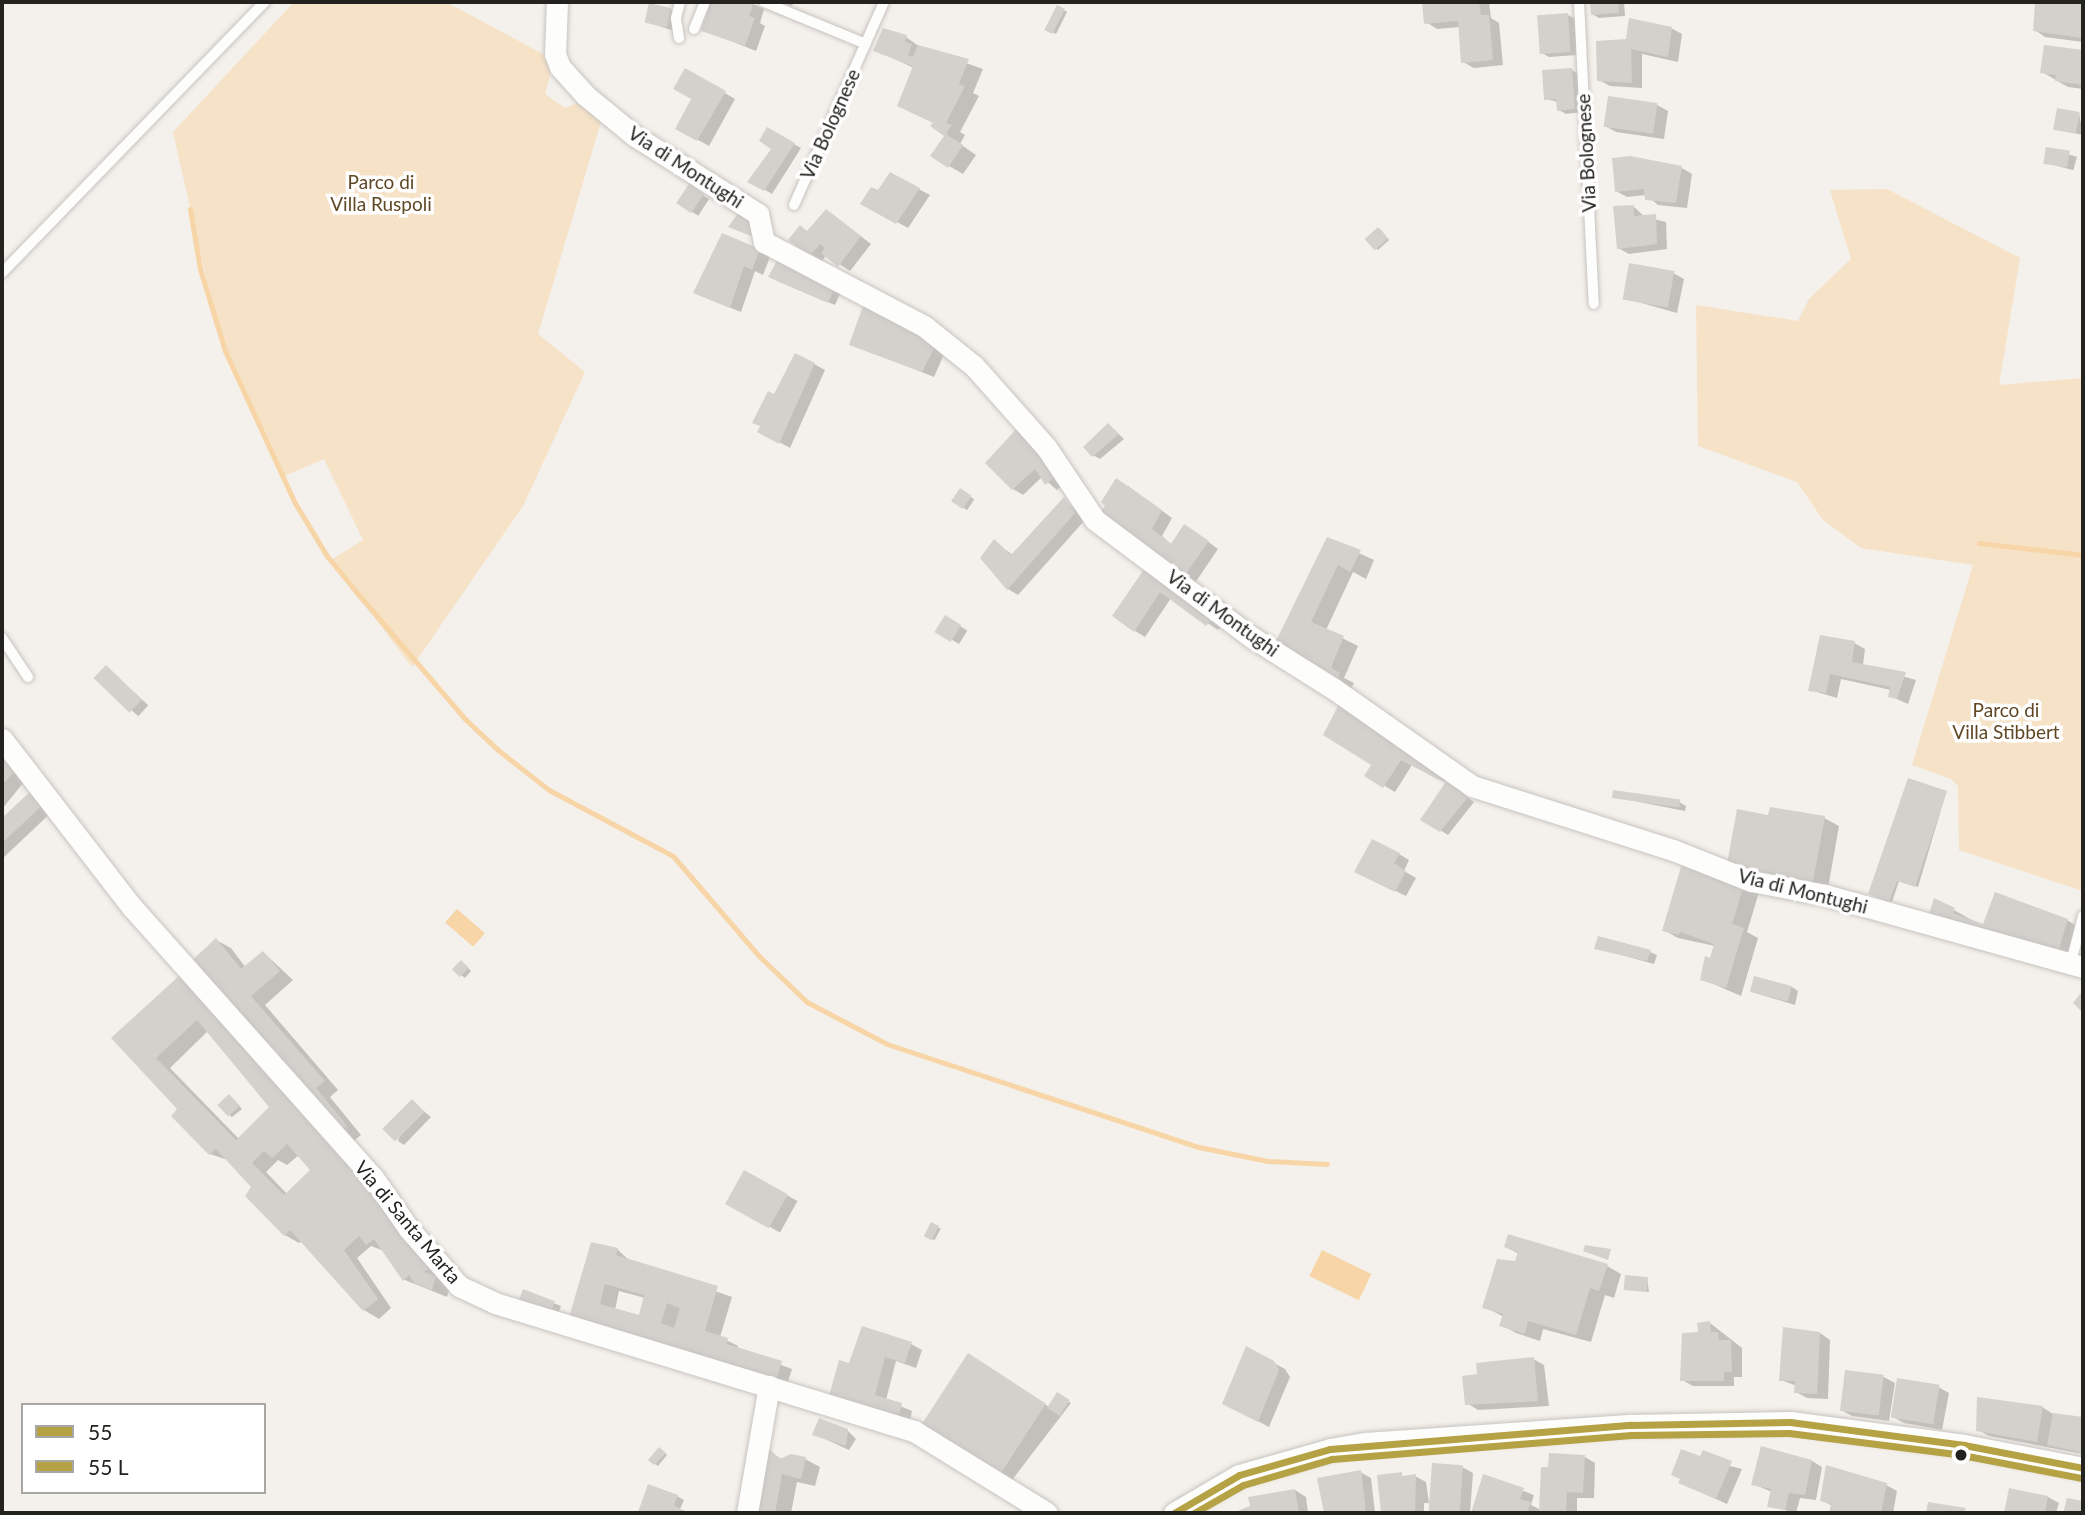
<!DOCTYPE html>
<style>
body{margin:0}
#map{position:relative;width:2085px;height:1515px;overflow:hidden;background:#f4f0eb;font-family:Lato,sans-serif}
div>[style]{position:absolute}
[style*='--x']{left:calc(var(--x)*1px);top:calc(var(--y)*1px);width:calc(var(--w)*1px);rotate:calc(var(--a)*1deg)}
.green>*{inset:0;background:#f6e2c7}
.water>*{inset:0;background:#f7d5a6;transform-origin:0 0}
.shadow>*{inset:0;background:#0003;transform-origin:0 0}
.stream>*{height:5px;margin:-2.5px;padding:0 2.5px;transform-origin:2.5px;border-radius:2.5px;background:#f7d5a6}
.building>*{inset:0;background:#d4d1cd;transform-origin:0 0}
.roads{filter:drop-shadow(0 0 2px #c7c4c0) drop-shadow(0 0 2px #c7c4c0)}
.lane>*{height:10px;margin:-5px;padding:0 5px;transform-origin:5px;border-radius:5px;background:#fdfdfc}
.street>*{height:21px;margin:-10.5px;padding:0 10.5px;transform-origin:10.5px;border-radius:10.5px;background:#fdfdfc}
.bus-1>*{height:7px;margin:-3.5px;padding:0 3.5px;transform-origin:3.5px;border-radius:3.5px;background:#b5a244}
.bus-2>*{height:7px;margin:-3.5px;padding:0 3.5px;transform-origin:3.5px;border-radius:3.5px;background:#b5a244}
.dots>*{width:19px;height:19px;translate:-50% -50%;box-sizing:border-box;border:4px solid #fff;border-radius:50%}
span{translate:-50% -50%;white-space:nowrap;text-align:center;line-height:1.15;-webkit-text-stroke:7px #fff;paint-order:stroke}
.street-label{font-size:19px;color:#24221e}
.park-label{font-size:19px;color:#604825}
.frame{position:absolute;inset:0;border:4px solid #24221e;pointer-events:none}
.legend{position:absolute;left:21px;top:1403px;width:245px;height:91px;box-sizing:border-box;background:#fff;border:2px solid #a7a7a5;margin:0;padding:9px 12px;list-style:none;font-size:21px;color:#24221e}
.legend li{display:flex;align-items:center;gap:14px;height:35px}
.legend b{width:35px;border:2px solid #a7a7a5}
</style>
<div id="map">
<div class="green">
<i style="clip-path:polygon(294px 2px,446px 2px,554px 60px,545px 94px,565px 108px,584px 101px,603px 115px,538px 334px,585px 372px,523px 506px,412px 667px,331px 560px,363px 540px,324px 459px,282px 477px,234px 372px,210px 296px,173px 132px)"></i>
<i style="clip-path:polygon(1887px 189px,2020px 258px,1999px 385px,2083px 378px,2083px 891px,1959px 850px,1958px 786px,1951px 779px,1912px 765px,1973px 565px,1861px 548px,1823px 520px,1797px 482px,1698px 446px,1696px 305px,1798px 321px,1809px 299px,1851px 259px,1830px 190px)"></i>
</div>
<div class="water">
<i style="left:457px;top:909px;width:37px;height:18px;rotate:41deg"></i>
<i style="left:1322px;top:1250px;width:55px;height:29px;rotate:26deg"></i>
</div>
<div class="shadow">
<i style="clip-path:polygon(712px 2px,749px 2px,764px 9px,760px 23px,765px 26px,756px 51px,703px 30px)"></i>
<i style="clip-path:polygon(781px 2px,794px 2px,792px 6px)"></i>
<i style="clip-path:polygon(1424px 2px,1489px 2px,1491px 18px,1499px 23px,1503px 65px,1474px 68px,1463px 62px,1460px 27px,1437px 29px,1426px 22px)"></i>
<i style="clip-path:polygon(1592px 2px,1624px 2px,1625px 16px,1599px 18px,1592px 14px)"></i>
<i style="clip-path:polygon(2036px 2px,2083px 2px,2083px 42px,2045px 37px,2035px 30px)"></i>
<i style="clip-path:polygon(1058px 7px,1067px 12px,1056px 34px,1048px 30px)"></i>
<i style="clip-path:polygon(671px 10px,677px 14px,674px 31px,647px 22px)"></i>
<i style="clip-path:polygon(1568px 15px,1575px 19px,1577px 55px,1549px 57px,1542px 53px)"></i>
<i style="clip-path:polygon(1671px 28px,1682px 34px,1678px 62px,1642px 54px,1642px 88px,1610px 86px,1599px 80px,1628px 40px)"></i>
<i style="clip-path:polygon(906px 37px,920px 47px,983px 69px,973px 93px,979px 96px,960px 132px,965px 135px,960px 144px,976px 155px,963px 174px,949px 166px,947px 135px,934px 123px,914px 68px,875px 50px)"></i>
<i style="clip-path:polygon(2045px 47px,2083px 52px,2083px 89px,2068px 87px,2042px 72px)"></i>
<i style="clip-path:polygon(686px 70px,735px 99px,709px 146px,677px 128px,694px 98px)"></i>
<i style="clip-path:polygon(1572px 70px,1578px 74px,1581px 112px,1566px 114px,1559px 110px,1558px 102px,1546px 99px)"></i>
<i style="clip-path:polygon(1657px 105px,1668px 111px,1664px 139px,1616px 132px,1605px 126px)"></i>
<i style="clip-path:polygon(2079px 113px,2083px 135px,2056px 129px)"></i>
<i style="clip-path:polygon(767px 129px,801px 148px,772px 194px,750px 181px,774px 148px)"></i>
<i style="left:2048px;top:149px;width:30px;height:14px;rotate:15deg"></i>
<i style="clip-path:polygon(1682px 168px,1692px 174px,1687px 208px,1658px 205px,1646px 195px,1627px 197px,1616px 191px)"></i>
<i style="clip-path:polygon(890px 174px,930px 195px,908px 228px,862px 203px,878px 192px)"></i>
<i style="left:689px;top:186px;width:24px;height:20px;rotate:33deg"></i>
<i style="clip-path:polygon(1634px 207px,1645px 217px,1666px 222px,1667px 249px,1629px 254px,1618px 248px)"></i>
<i style="clip-path:polygon(837px 218px,871px 244px,850px 271px,826px 255px,822px 261px,811px 255px,809px 232px)"></i>
<i style="clip-path:polygon(1381px 230px,1389px 240px,1378px 250px,1375px 248px)"></i>
<i style="clip-path:polygon(759px 251px,770px 257px,763px 275px,755px 271px,741px 312px,706px 298px)"></i>
<i style="clip-path:polygon(779px 261px,841px 292px,835px 305px,777px 281px)"></i>
<i style="clip-path:polygon(1673px 273px,1684px 279px,1677px 313px,1624px 298px)"></i>
<i style="clip-path:polygon(865px 305px,946px 350px,934px 377px,851px 344px)"></i>
<i style="clip-path:polygon(814px 364px,825px 370px,790px 448px,759px 431px,775px 396px)"></i>
<i style="clip-path:polygon(1109px 425px,1124px 439px,1100px 459px,1093px 455px)"></i>
<i style="clip-path:polygon(1020px 427px,1065px 483px,1057px 490px,1042px 477px,1023px 495px,1013px 489px)"></i>
<i style="clip-path:polygon(1128px 486px,1172px 518px,1162px 536px,1172px 545px,1195px 532px,1218px 549px,1195px 583px,1101px 515px)"></i>
<i style="left:960px;top:490px;width:17px;height:13px;rotate:33deg"></i>
<i style="clip-path:polygon(1064px 499px,1085px 520px,1018px 595px,1008px 589px,994px 542px,1013px 555px)"></i>
<i style="clip-path:polygon(1328px 539px,1374px 560px,1366px 579px,1353px 572px,1326px 630px,1358px 646px,1344px 678px,1354px 683px,1350px 690px,1276px 644px)"></i>
<i style="clip-path:polygon(1149px 564px,1226px 619px,1218px 630px,1171px 598px,1145px 637px,1135px 631px)"></i>
<i style="left:945px;top:617px;width:26px;height:16px;rotate:31deg"></i>
<i style="clip-path:polygon(1854px 643px,1865px 649px,1863px 665px,1916px 680px,1908px 704px,1890px 696px,1891px 690px,1841px 679px,1837px 698px,1810px 690px)"></i>
<i style="left:106px;top:667px;width:57px;height:15px;rotate:42deg"></i>
<i style="clip-path:polygon(1352px 709px,1474px 802px,1448px 835px,1423px 819px,1447px 783px,1412px 765px,1395px 792px,1366px 775px,1374px 765px)"></i>
<i style="clip-path:polygon(2px 745px,33px 771px,2px 809px)"></i>
<i style="clip-path:polygon(35px 789px,57px 807px,2px 859px,2px 820px)"></i>
<i style="clip-path:polygon(1946px 793px,1918px 887px,1899px 881px,1892px 902px,1872px 895px)"></i>
<i style="clip-path:polygon(1614px 797px,1679px 802px,1686px 806px,1685px 811px)"></i>
<i style="clip-path:polygon(1824px 818px,1839px 826px,1827px 894px,1776px 887px)"></i>
<i style="clip-path:polygon(1399px 854px,1409px 860px,1404px 871px,1416px 878px,1406px 896px,1367px 877px)"></i>
<i style="clip-path:polygon(1684px 862px,1759px 892px,1747px 932px,1758px 938px,1741px 996px,1702px 979px,1715px 946px,1678px 938px,1664px 930px)"></i>
<i style="clip-path:polygon(1954px 910px,1984px 927px,2067px 920px,2078px 927px,2066px 964px,1941px 923px)"></i>
<i style="clip-path:polygon(216px 940px,231px 948px,246px 968px,264px 953px,293px 980px,265px 1005px,338px 1090px,330px 1097px,361px 1135px,351px 1143px,190px 965px)"></i>
<i style="clip-path:polygon(1596px 948px,1650px 952px,1657px 955px,1654px 964px)"></i>
<i style="clip-path:polygon(464px 964px,471px 971px,465px 978px,454px 970px)"></i>
<i style="clip-path:polygon(evenodd,182px 976px,444px 1277px,439px 1280px,450px 1286px,447px 1297px,405px 1280px,384px 1251px,371px 1246px,357px 1258px,391px 1308px,379px 1319px,364px 1310px,302px 1241px,299px 1243px,285px 1235px,253px 1187px,228px 1160px,210px 1154px,180px 1109px,114px 1038px,182px 976px,208px 1031px,271px 1107px,239px 1139px,170px 1068px,208px 1031px,182px 976px,299px 1155px,313px 1170px,287px 1194px,266px 1172px,278px 1160px,287px 1165px,299px 1155px)"></i>
<i style="clip-path:polygon(1792px 987px,1798px 991px,1795px 1005px,1752px 992px)"></i>
<i style="clip-path:polygon(232px 1098px,242px 1109px,232px 1117px,230px 1116px)"></i>
<i style="clip-path:polygon(412px 1102px,431px 1117px,404px 1145px,398px 1141px)"></i>
<i style="left:745px;top:1172px;width:60px;height:36px;rotate:29deg"></i>
<i style="left:932px;top:1224px;width:10px;height:13px;rotate:29deg"></i>
<i style="clip-path:polygon(1506px 1247px,1607px 1266px,1621px 1274px,1614px 1298px,1605px 1295px,1591px 1342px,1543px 1329px,1540px 1341px,1516px 1333px,1502px 1325px,1504px 1317px,1485px 1307px,1516px 1263px,1519px 1254px)"></i>
<i style="clip-path:polygon(evenodd,617px 1249px,631px 1262px,732px 1297px,720px 1337px,738px 1346px,737px 1349px,792px 1369px,787px 1385px,585px 1329px,617px 1249px,619px 1291px,645px 1298px,641px 1317px,615px 1310px,619px 1291px)"></i>
<i style="clip-path:polygon(1647px 1278px,1649px 1292px,1626px 1289px)"></i>
<i style="clip-path:polygon(524px 1292px,561px 1306px,558px 1314px)"></i>
<i style="clip-path:polygon(1710px 1323px,1742px 1348px,1742px 1377px,1734px 1377px,1734px 1386px,1693px 1386px,1682px 1380px,1700px 1334px)"></i>
<i style="clip-path:polygon(1820px 1333px,1830px 1340px,1828px 1399px,1807px 1398px,1796px 1392px,1797px 1386px,1781px 1380px)"></i>
<i style="clip-path:polygon(911px 1344px,922px 1350px,916px 1368px,896px 1361px,886px 1400px,912px 1411px,910px 1420px,841px 1401px,850px 1366px)"></i>
<i style="clip-path:polygon(1247px 1349px,1285px 1369px,1290px 1377px,1269px 1427px,1235px 1409px)"></i>
<i style="clip-path:polygon(1533px 1359px,1544px 1365px,1549px 1406px,1478px 1410px,1467px 1403px,1479px 1376px)"></i>
<i style="clip-path:polygon(983px 1363px,1049px 1407px,1057px 1395px,1071px 1403px,1012px 1480px,997px 1472px)"></i>
<i style="clip-path:polygon(1847px 1372px,1884px 1377px,1895px 1383px,1889px 1421px,1852px 1416px,1841px 1410px)"></i>
<i style="clip-path:polygon(1938px 1387px,1949px 1393px,1942px 1430px,1904px 1423px,1891px 1416px)"></i>
<i style="clip-path:polygon(2042px 1407px,2053px 1414px,2083px 1419px,2083px 1454px,1989px 1436px,1978px 1430px)"></i>
<i style="clip-path:polygon(847px 1430px,856px 1439px,849px 1450px,814px 1434px)"></i>
<i style="clip-path:polygon(662px 1451px,667px 1455px,658px 1466px,650px 1460px)"></i>
<i style="clip-path:polygon(769px 1451px,783px 1460px,805px 1459px,820px 1467px,815px 1486px,797px 1482px,791px 1513px,757px 1513px)"></i>
<i style="clip-path:polygon(1585px 1457px,1595px 1463px,1594px 1498px,1577px 1498px,1577px 1513px,1473px 1513px,1484px 1476px,1534px 1495px,1531px 1505px,1541px 1510px)"></i>
<i style="clip-path:polygon(1701px 1459px,1742px 1469px,1727px 1504px,1680px 1483px)"></i>
<i style="clip-path:polygon(1812px 1461px,1822px 1467px,1816px 1500px,1800px 1498px,1796px 1513px,1769px 1506px,1772px 1492px,1753px 1484px)"></i>
<i style="clip-path:polygon(1433px 1465px,1462px 1467px,1473px 1473px,1470px 1513px,1430px 1513px)"></i>
<i style="clip-path:polygon(1360px 1472px,1371px 1478px,1375px 1513px,1326px 1513px,1319px 1480px)"></i>
<i style="clip-path:polygon(1379px 1476px,1415px 1476px,1426px 1482px,1429px 1503px,1424px 1503px,1424px 1513px,1382px 1513px)"></i>
<i style="clip-path:polygon(1886px 1485px,1897px 1491px,1893px 1513px,1831px 1513px,1832px 1506px,1822px 1500px)"></i>
<i style="clip-path:polygon(1295px 1490px,1306px 1497px,1308px 1513px,1237px 1513px)"></i>
<i style="clip-path:polygon(2010px 1490px,2048px 1497px,2059px 1503px,2056px 1513px,2006px 1513px)"></i>
<i style="clip-path:polygon(677px 1496px,684px 1500px,680px 1509px,689px 1513px,640px 1511px)"></i>
</div>
<div class="stream">
<i style="--x:190;--y:209;--w:61;--a:80.5"></i>
<i style="--x:200;--y:269;--w:86;--a:73"></i>
<i style="--x:225;--y:351;--w:167;--a:65.3"></i>
<i style="--x:295;--y:503;--w:62;--a:58.9"></i>
<i style="--x:327;--y:556;--w:49;--a:50.8"></i>
<i style="--x:358;--y:594;--w:165;--a:49.4"></i>
<i style="--x:465;--y:719;--w:45;--a:43.2"></i>
<i style="--x:498;--y:750;--w:65;--a:38.1"></i>
<i style="--x:549;--y:790;--w:140;--a:28"></i>
<i style="--x:673;--y:856;--w:132;--a:49.3"></i>
<i style="--x:759;--y:956;--w:66;--a:43.8"></i>
<i style="--x:807;--y:1002;--w:90;--a:27.7"></i>
<i style="--x:887;--y:1044;--w:329;--a:18.3"></i>
<i style="--x:1199;--y:1147;--w:70;--a:11.5"></i>
<i style="--x:1268;--y:1161;--w:59;--a:2.9"></i>
<i style="--x:1979;--y:543;--w:105;--a:6.6"></i>
</div>
<div class="building">
<i style="clip-path:polygon(710px 2px,754px 2px,749px 16px,755px 18px,745px 46px,701px 31px)"></i>
<i style="clip-path:polygon(1422px 2px,1479px 2px,1481px 15px,1489px 15px,1493px 60px,1461px 63px,1458px 21px,1424px 24px)"></i>
<i style="clip-path:polygon(1590px 2px,1618px 2px,1619px 13px,1591px 15px)"></i>
<i style="clip-path:polygon(2035px 2px,2083px 2px,2082px 38px,2033px 31px)"></i>
<i style="left:649px;top:3px;width:23px;height:20px;rotate:13deg"></i>
<i style="left:1057px;top:5px;width:9px;height:28px;rotate:27deg"></i>
<i style="left:1568px;top:13px;width:39px;height:31px;rotate:86deg"></i>
<i style="clip-path:polygon(1629px 18px,1672px 27px,1668px 57px,1631px 49px,1632px 83px,1597px 81px,1596px 41px,1626px 39px)"></i>
<i style="clip-path:polygon(883px 28px,907px 35px,905px 42px,912px 44px,908px 55px,913px 57px,918px 45px,969px 59px,959px 84px,965px 86px,946px 123px,952px 125px,946px 134px,963px 145px,948px 168px,930px 156px,944px 136px,930px 126px,933px 123px,897px 106px,913px 66px,873px 51px)"></i>
<i style="clip-path:polygon(2044px 45px,2083px 50px,2083px 85px,2055px 81px,2056px 75px,2040px 73px)"></i>
<i style="clip-path:polygon(685px 68px,726px 91px,697px 141px,675px 129px,691px 99px,673px 89px)"></i>
<i style="clip-path:polygon(1572px 68px,1575px 109px,1557px 111px,1556px 99px,1544px 100px,1542px 70px)"></i>
<i style="left:1608px;top:96px;width:50px;height:31px;rotate:8deg"></i>
<i style="left:2057px;top:108px;width:23px;height:22px;rotate:10deg"></i>
<i style="clip-path:polygon(767px 127px,795px 143px,764px 191px,747px 182px,771px 149px,759px 141px)"></i>
<i style="left:2046px;top:147px;width:24px;height:17px;rotate:9deg"></i>
<i style="clip-path:polygon(1630px 156px,1682px 166px,1676px 203px,1645px 200px,1644px 189px,1615px 192px,1612px 158px)"></i>
<i style="clip-path:polygon(890px 172px,920px 188px,896px 224px,860px 204px,871px 187px,878px 190px)"></i>
<i style="left:689px;top:184px;width:18px;height:23px;rotate:34deg"></i>
<i style="clip-path:polygon(1634px 205px,1634px 216px,1656px 214px,1657px 244px,1617px 249px,1613px 206px)"></i>
<i style="clip-path:polygon(826px 209px,861px 236px,838px 267px,821px 253px,825px 248px,820px 244px,810px 256px,788px 240px,800px 225px,807px 231px)"></i>
<i style="clip-path:polygon(740px 211px,754px 219px,751px 236px,728px 227px)"></i>
<i style="left:1378px;top:227px;width:15px;height:18px;rotate:48deg"></i>
<i style="clip-path:polygon(722px 233px,760px 249px,752px 270px,744px 266px,730px 308px,693px 293px)"></i>
<i style="clip-path:polygon(778px 259px,835px 287px,828px 303px,768px 277px)"></i>
<i style="left:1629px;top:263px;width:46px;height:37px;rotate:10deg"></i>
<i style="clip-path:polygon(864px 303px,937px 343px,922px 372px,849px 345px)"></i>
<i style="clip-path:polygon(795px 353px,815px 363px,779px 444px,757px 432px,760px 426px,752px 423px,768px 391px,774px 394px)"></i>
<i style="clip-path:polygon(1108px 423px,1119px 434px,1092px 457px,1083px 447px)"></i>
<i style="clip-path:polygon(1020px 425px,1056px 476px,1045px 485px,1035px 469px,1012px 490px,985px 463px)"></i>
<i style="clip-path:polygon(1116px 478px,1162px 510px,1152px 529px,1171px 544px,1184px 524px,1209px 541px,1183px 578px,1098px 516px,1105px 506px,1101px 502px)"></i>
<i style="left:960px;top:488px;width:14px;height:16px;rotate:34deg"></i>
<i style="clip-path:polygon(1064px 497px,1075px 513px,1007px 590px,980px 558px,994px 539px,1011px 555px)"></i>
<i style="clip-path:polygon(1327px 537px,1361px 550px,1350px 572px,1338px 565px,1311px 622px,1344px 636px,1331px 668px,1340px 673px,1335px 683px,1274px 645px)"></i>
<i style="clip-path:polygon(1149px 562px,1217px 612px,1206px 626px,1160px 592px,1134px 632px,1112px 616px)"></i>
<i style="left:945px;top:615px;width:19px;height:20px;rotate:32deg"></i>
<i style="clip-path:polygon(1820px 635px,1855px 641px,1852px 662px,1906px 672px,1897px 699px,1888px 697px,1890px 687px,1830px 674px,1826px 693px,1808px 691px)"></i>
<i style="left:106px;top:665px;width:50px;height:18px;rotate:44deg"></i>
<i style="clip-path:polygon(1341px 700px,1444px 773px,1439px 780px,1401px 760px,1383px 788px,1364px 776px,1371px 765px,1323px 735px)"></i>
<i style="clip-path:polygon(2px 744px,23px 763px,2px 785px)"></i>
<i style="clip-path:polygon(1908px 778px,1947px 791px,1915px 887px,1897px 881px,1889px 902px,1868px 894px)"></i>
<i style="clip-path:polygon(1447px 780px,1468px 797px,1440px 832px,1420px 820px)"></i>
<i style="clip-path:polygon(35px 787px,48px 800px,2px 843px,2px 818px)"></i>
<i style="left:1613px;top:790px;width:68px;height:8px;rotate:8deg"></i>
<i style="clip-path:polygon(1770px 807px,1825px 816px,1812px 887px,1726px 869px,1737px 809px,1768px 815px)"></i>
<i style="clip-path:polygon(1372px 839px,1400px 853px,1394px 863px,1406px 871px,1395px 892px,1354px 872px)"></i>
<i style="clip-path:polygon(1683px 860px,1745px 882px,1732px 924px,1744px 928px,1726px 988px,1700px 980px,1705px 956px,1710px 958px,1714px 944px,1680px 932px,1679px 935px,1662px 931px)"></i>
<i style="clip-path:polygon(1995px 892px,2068px 919px,2056px 959px,1928px 918px,1934px 898px,1955px 908px,1953px 913px,1983px 924px)"></i>
<i style="clip-path:polygon(1598px 936px,1651px 950px,1647px 961px,1594px 949px)"></i>
<i style="clip-path:polygon(216px 938px,241px 969px,263px 951px,280px 971px,251px 996px,325px 1081px,316px 1088px,347px 1126px,335px 1136px,187px 965px)"></i>
<i style="left:461px;top:960px;width:11px;height:13px;rotate:45deg"></i>
<i style="clip-path:polygon(evenodd,174px 969px,336px 1144px,431px 1268px,424px 1272px,436px 1276px,432px 1290px,414px 1283px,409px 1275px,403px 1281px,374px 1239px,366px 1245px,359px 1236px,344px 1250px,378px 1299px,363px 1311px,290px 1230px,284px 1236px,245px 1196px,251px 1187px,216px 1149px,209px 1155px,171px 1116px,177px 1109px,111px 1038px,179px 976px,174px 969px,197px 1020px,269px 1107px,236px 1140px,156px 1058px,197px 1020px,174px 969px,287px 1144px,310px 1170px,284px 1195px,252px 1163px,264px 1151px,272px 1158px,287px 1144px)"></i>
<i style="left:1754px;top:976px;width:39px;height:16px;rotate:15deg"></i>
<i style="clip-path:polygon(2083px 990px,2083px 1013px,2073px 1003px)"></i>
<i style="left:229px;top:1094px;width:16px;height:16px;rotate:47deg"></i>
<i style="left:412px;top:1099px;width:18px;height:42px;rotate:45deg"></i>
<i style="left:744px;top:1170px;width:50px;height:39px;rotate:29deg"></i>
<i style="left:931px;top:1222px;width:9px;height:16px;rotate:27deg"></i>
<i style="clip-path:polygon(1508px 1234px,1608px 1264px,1599px 1291px,1590px 1288px,1576px 1335px,1528px 1321px,1525px 1334px,1499px 1326px,1503px 1314px,1482px 1308px,1497px 1259px,1515px 1261px,1518px 1252px,1504px 1247px)"></i>
<i style="clip-path:polygon(evenodd,591px 1242px,618px 1248px,616px 1255px,718px 1286px,705px 1331px,728px 1338px,727px 1344px,782px 1361px,776px 1380px,568px 1321px,591px 1242px,605px 1284px,644px 1295px,639px 1315px,600px 1304px,605px 1284px,591px 1242px,667px 1303px,680px 1308px,674px 1328px,661px 1323px,667px 1303px)"></i>
<i style="clip-path:polygon(1585px 1245px,1611px 1249px,1608px 1260px,1583px 1251px)"></i>
<i style="left:1625px;top:1275px;width:23px;height:15px;rotate:5deg"></i>
<i style="left:523px;top:1289px;width:34px;height:12px;rotate:21deg"></i>
<i style="clip-path:polygon(1710px 1321px,1711px 1332px,1718px 1332px,1719px 1340px,1731px 1340px,1732px 1372px,1724px 1372px,1724px 1381px,1680px 1381px,1682px 1333px,1698px 1332px,1697px 1323px)"></i>
<i style="clip-path:polygon(862px 1326px,912px 1342px,905px 1363px,885px 1357px,875px 1395px,902px 1403px,899px 1415px,829px 1396px,839px 1360px,849px 1363px)"></i>
<i style="clip-path:polygon(1783px 1327px,1820px 1332px,1817px 1394px,1794px 1393px,1795px 1381px,1779px 1381px)"></i>
<i style="clip-path:polygon(1246px 1346px,1274px 1361px,1279px 1370px,1258px 1422px,1222px 1404px)"></i>
<i style="left:968px;top:1353px;width:93px;height:85px;rotate:33deg"></i>
<i style="clip-path:polygon(1534px 1357px,1538px 1401px,1465px 1405px,1462px 1376px,1477px 1374px,1476px 1363px)"></i>
<i style="left:1845px;top:1370px;width:39px;height:41px;rotate:7deg"></i>
<i style="left:1897px;top:1378px;width:43px;height:40px;rotate:9deg"></i>
<i style="left:1057px;top:1392px;width:15px;height:19px;rotate:32deg"></i>
<i style="clip-path:polygon(1977px 1397px,2043px 1406px,2037px 1442px,1976px 1431px)"></i>
<i style="clip-path:polygon(2053px 1413px,2083px 1417px,2083px 1453px,2047px 1445px)"></i>
<i style="clip-path:polygon(819px 1418px,848px 1429px,846px 1446px,812px 1435px)"></i>
<i style="clip-path:polygon(1761px 1446px,1812px 1460px,1805px 1495px,1789px 1493px,1785px 1510px,1767px 1507px,1771px 1489px,1751px 1485px)"></i>
<i style="clip-path:polygon(659px 1447px,666px 1453px,654px 1465px,648px 1460px)"></i>
<i style="clip-path:polygon(768px 1448px,780px 1459px,791px 1454px,806px 1457px,801px 1479px,782px 1474px,775px 1513px,756px 1513px)"></i>
<i style="clip-path:polygon(1681px 1449px,1700px 1456px,1703px 1450px,1732px 1461px,1716px 1499px,1678px 1483px,1680px 1479px,1671px 1475px)"></i>
<i style="clip-path:polygon(1549px 1453px,1585px 1455px,1583px 1493px,1567px 1492px,1566px 1513px,1539px 1513px,1541px 1467px,1548px 1467px)"></i>
<i style="left:1432px;top:1463px;width:31px;height:50px;rotate:4deg"></i>
<i style="clip-path:polygon(1826px 1465px,1887px 1483px,1881px 1513px,1829px 1513px,1831px 1504px,1820px 1501px)"></i>
<i style="clip-path:polygon(1361px 1470px,1366px 1513px,1324px 1513px,1317px 1478px)"></i>
<i style="clip-path:polygon(1402px 1472px,1402px 1476px,1416px 1474px,1415px 1513px,1381px 1513px,1377px 1475px)"></i>
<i style="clip-path:polygon(1483px 1474px,1524px 1488px,1520px 1499px,1531px 1502px,1527px 1513px,1471px 1513px)"></i>
<i style="clip-path:polygon(648px 1484px,678px 1495px,674px 1505px,686px 1513px,638px 1512px)"></i>
<i style="clip-path:polygon(2009px 1488px,2048px 1496px,2045px 1513px,2004px 1513px)"></i>
<i style="clip-path:polygon(1295px 1489px,1299px 1513px,1233px 1513px,1250px 1506px,1248px 1497px)"></i>
<i style="clip-path:polygon(2067px 1498px,2083px 1501px,2083px 1513px,2063px 1513px)"></i>
<i style="clip-path:polygon(1928px 1502px,1966px 1508px,1964px 1513px,1926px 1513px)"></i>
</div>
<div class="roads">
<div class="lane">
<i style="--x:764;--y:2;--w:110;--a:22.4"></i>
<i style="--x:1579;--y:2;--w:302;--a:87.2"></i>
<i style="--x:694;--y:29;--w:29;--a:-68"></i>
<i style="--x:679;--y:38;--w:20;--a:-99"></i>
<i style="--x:676;--y:18;--w:16;--a:-76"></i>
<i style="--x:794;--y:205;--w:222;--a:-66.1"></i>
<i style="--x:2;--y:273;--w:378;--a:-45.9"></i>
<i style="--x:2;--y:638;--w:47;--a:56.3"></i>
<i style="--x:2070;--y:966;--w:52;--a:-75.4"></i>
</div>
<div class="street">
<i style="--x:557;--y:2;--w:52;--a:92.2"></i>
<i style="--x:555;--y:54;--w:14;--a:69"></i>
<i style="--x:560;--y:67;--w:38;--a:48"></i>
<i style="--x:585;--y:95;--w:65;--a:39.4"></i>
<i style="--x:635;--y:136;--w:146;--a:32.4"></i>
<i style="--x:758;--y:214;--w:29;--a:78"></i>
<i style="--x:764;--y:242;--w:181;--a:27.7"></i>
<i style="--x:924;--y:326;--w:64;--a:38.7"></i>
<i style="--x:974;--y:366;--w:108;--a:48.4"></i>
<i style="--x:1046;--y:447;--w:88;--a:56.1"></i>
<i style="--x:1095;--y:520;--w:197;--a:36.8"></i>
<i style="--x:1253;--y:638;--w:96;--a:32.2"></i>
<i style="--x:1334;--y:689;--w:169;--a:35.1"></i>
<i style="--x:1472;--y:786;--w:211;--a:17.7"></i>
<i style="--x:1673;--y:850;--w:84;--a:21.7"></i>
<i style="--x:1751;--y:881;--w:75;--a:10.7"></i>
<i style="--x:1825;--y:895;--w:268;--a:15.6"></i>
<i style="--x:2;--y:739;--w:212;--a:52.3"></i>
<i style="--x:132;--y:907;--w:361;--a:48.3"></i>
<i style="--x:372;--y:1176;--w:65;--a:55.1"></i>
<i style="--x:409;--y:1229;--w:76;--a:48.7"></i>
<i style="--x:459;--y:1286;--w:40;--a:25"></i>
<i style="--x:495;--y:1303;--w:438;--a:17"></i>
<i style="--x:914;--y:1431;--w:156;--a:31.7"></i>
<i style="--x:747;--y:1513;--w:129;--a:-80.2"></i>
<i style="--x:1174;--y:1513;--w:75;--a:-30.3"></i>
<i style="--x:1239;--y:1475;--w:95;--a:-15.9"></i>
<i style="--x:1330;--y:1449;--w:36;--a:-10"></i>
<i style="--x:1365;--y:1443;--w:267;--a:-3.9"></i>
<i style="--x:1631;--y:1425;--w:159;--a:-1.1"></i>
<i style="--x:1790;--y:1422;--w:176;--a:7.5"></i>
<i style="--x:1964;--y:1445;--w:121;--a:10.9"></i>
</div>
</div>
<div class="bus-1">
<i style="--x:1174;--y:1513;--w:75;--a:-30.3"></i>
<i style="--x:1239;--y:1475;--w:95;--a:-15.9"></i>
<i style="--x:1330;--y:1449;--w:302;--a:-4.6"></i>
<i style="--x:1631;--y:1425;--w:159;--a:-1.1"></i>
<i style="--x:1790;--y:1422;--w:176;--a:7.5"></i>
<i style="--x:1964;--y:1445;--w:121;--a:10.9"></i>
</div>
<div class="bus-2">
<i style="--x:1194;--y:1513;--w:56;--a:-29.7"></i>
<i style="--x:1243;--y:1485;--w:93;--a:-16.3"></i>
<i style="--x:1332;--y:1459;--w:300;--a:-4.6"></i>
<i style="--x:1631;--y:1435;--w:158;--a:-0.7"></i>
<i style="--x:1789;--y:1433;--w:174;--a:7.2"></i>
<i style="--x:1962;--y:1455;--w:121;--a:10.9"></i>
</div>
<div class="dots">
<i style="left:1961px;top:1455px;background:#24221e"></i>
</div>
<div class="street-label">
<span style="left:830px;top:124px;rotate:-66deg">Via Bolognese</span>
<span style="left:1586px;top:153px;rotate:-93deg">Via Bolognese</span>
<span style="left:686px;top:167px;rotate:33deg">Via di Montughi</span>
<span style="left:1223px;top:613px;rotate:36deg">Via di Montughi</span>
<span style="left:1803px;top:891px;rotate:14deg">Via di Montughi</span>
<span style="left:408px;top:1222px;rotate:50deg">Via di Santa Marta</span>
</div>
<div class="park-label">
<span style="left:381px;top:193px">Parco di<br>Villa Ruspoli</span>
<span style="left:2006px;top:721px">Parco di<br>Villa Stibbert</span>
</div>
<div class="frame"></div>
<ul class="legend">
<li><b style="height:9px;background:#b5a244"></b>55</li>
<li><b style="height:9px;background:#b5a244"></b>55 L</li>
</ul>
</div>
